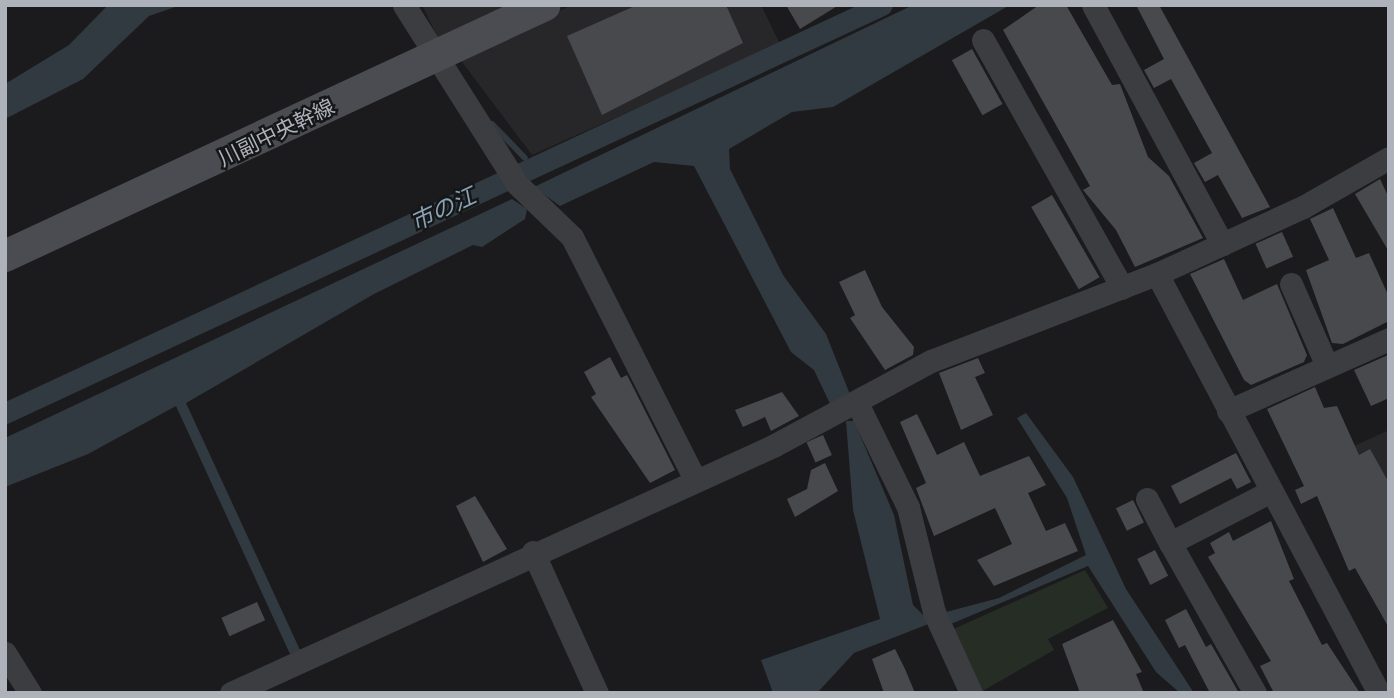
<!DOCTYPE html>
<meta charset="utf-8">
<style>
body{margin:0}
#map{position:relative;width:1394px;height:698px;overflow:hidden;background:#1b1b1d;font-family:"Asap Condensed","Noto Sans JP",sans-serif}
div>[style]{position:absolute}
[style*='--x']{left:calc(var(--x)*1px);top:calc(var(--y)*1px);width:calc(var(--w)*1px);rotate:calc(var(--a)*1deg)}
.built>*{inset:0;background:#27272a}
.green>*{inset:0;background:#252d25}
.water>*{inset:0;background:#313a40}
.stream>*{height:6px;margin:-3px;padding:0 3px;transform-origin:3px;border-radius:3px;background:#313a40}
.canal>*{height:21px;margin:-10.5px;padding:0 10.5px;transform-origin:10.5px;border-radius:10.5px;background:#313a40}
.building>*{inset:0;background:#48494d;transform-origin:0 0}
.street>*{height:23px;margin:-11.5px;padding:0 11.5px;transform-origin:11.5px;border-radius:11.5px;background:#3c3d41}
.secondary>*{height:32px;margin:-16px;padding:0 16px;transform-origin:16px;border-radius:16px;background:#4a4c51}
span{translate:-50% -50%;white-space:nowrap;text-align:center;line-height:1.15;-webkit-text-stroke:5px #151618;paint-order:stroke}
.street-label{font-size:21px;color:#aeb3bb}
.water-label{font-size:23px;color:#88a2b4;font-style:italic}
.frame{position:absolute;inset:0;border:7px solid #aeb3bb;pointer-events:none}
</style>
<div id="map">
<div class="built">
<i style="clip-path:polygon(422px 5px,513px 5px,439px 40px)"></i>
<i style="clip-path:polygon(572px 5px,761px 5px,780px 44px,532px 155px,459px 58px)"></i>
<i style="clip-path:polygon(1389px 430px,1389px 569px,1332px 456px)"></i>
</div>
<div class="green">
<i style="clip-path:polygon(1085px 570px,1108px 608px,1048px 639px,1054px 650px,979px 693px,949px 631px)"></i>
</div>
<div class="water">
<i style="clip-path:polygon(108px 5px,181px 5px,149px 16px,83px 79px,5px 119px,5px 84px,69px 45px)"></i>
<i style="clip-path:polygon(913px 5px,1010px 5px,833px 107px,792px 112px,729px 149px,730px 169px,783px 275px,826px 334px,851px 397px,833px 410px,814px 370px,791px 352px,694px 166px,654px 162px,560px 206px,534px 187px)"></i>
<i style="clip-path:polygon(512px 199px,527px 209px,525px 219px,482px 247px,473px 245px,374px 294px,186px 403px,300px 650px,290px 654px,176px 406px,88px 454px,5px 487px,5px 438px)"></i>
<i style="clip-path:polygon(1026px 413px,1073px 477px,1126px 589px,1194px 693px,1180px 693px,1156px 672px,1088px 566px,951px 624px,946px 612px,999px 598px,1086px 555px,1067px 498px,1017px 418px)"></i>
<i style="clip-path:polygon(846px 421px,854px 421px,894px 515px,913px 605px,931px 623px,854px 653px,817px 693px,773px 693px,761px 660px,880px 619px,853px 510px)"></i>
</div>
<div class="stream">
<i style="--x:492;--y:124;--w:47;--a:45.9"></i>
</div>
<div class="canal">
<i style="--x:5;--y:413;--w:967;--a:-24.95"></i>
</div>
<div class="building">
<i style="clip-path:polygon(637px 5px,726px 5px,743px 43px,602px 115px,567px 36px)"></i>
<i style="clip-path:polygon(786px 5px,839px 5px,800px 29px)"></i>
<i style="clip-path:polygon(1039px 5px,1066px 5px,1112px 85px,1120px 84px,1148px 157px,1169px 176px,1203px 238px,1135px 267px,1116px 230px,1083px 190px,1090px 186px,1003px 30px)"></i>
<i style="clip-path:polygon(1136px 5px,1159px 5px,1270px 207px,1242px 218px,1218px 175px,1205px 182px,1194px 163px,1212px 153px,1171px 79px,1154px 88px,1144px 70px,1164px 59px)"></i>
<i style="left:972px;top:49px;width:63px;height:23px;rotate:61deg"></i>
<i style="clip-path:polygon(1380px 179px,1389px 198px,1389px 252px,1355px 194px)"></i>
<i style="left:1052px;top:195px;width:95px;height:24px;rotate:60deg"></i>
<i style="clip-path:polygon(1333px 208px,1356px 258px,1369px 253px,1389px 297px,1389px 321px,1343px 344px,1332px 343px,1306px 270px,1329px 260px,1310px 219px)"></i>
<i style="left:1282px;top:232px;width:27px;height:29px;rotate:66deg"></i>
<i style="clip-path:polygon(1224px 259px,1243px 300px,1277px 284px,1307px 355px,1304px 362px,1251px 385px,1244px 380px,1190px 274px)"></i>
<i style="clip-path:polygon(865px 270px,882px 307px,914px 347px,913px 355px,885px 370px,850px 318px,855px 315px,839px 282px)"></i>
<i style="clip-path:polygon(1388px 355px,1389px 398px,1371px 406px,1354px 370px)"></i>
<i style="clip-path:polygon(610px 357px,621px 378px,627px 375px,675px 470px,650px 483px,591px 397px,596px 394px,584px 372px)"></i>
<i style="clip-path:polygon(978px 358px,985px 373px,975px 377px,993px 415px,961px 430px,939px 373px)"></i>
<i style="clip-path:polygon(1315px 387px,1324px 408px,1337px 406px,1359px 455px,1370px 449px,1389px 483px,1389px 628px,1355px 568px,1349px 571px,1317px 496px,1301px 504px,1295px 490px,1304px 486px,1267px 409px)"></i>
<i style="clip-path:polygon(782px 392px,799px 416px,771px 431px,765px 417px,743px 427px,735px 410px)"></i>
<i style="clip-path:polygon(917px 414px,937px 455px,964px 442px,980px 476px,1029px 456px,1046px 485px,1028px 493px,1046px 531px,1065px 523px,1078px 551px,994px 586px,977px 560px,1012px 544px,995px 508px,934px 536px,916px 488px,926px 483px,900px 422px)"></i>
<i style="left:823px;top:435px;width:22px;height:18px;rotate:66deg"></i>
<i style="clip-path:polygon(1236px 453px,1251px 482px,1237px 489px,1231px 478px,1180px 504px,1171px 486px)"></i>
<i style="clip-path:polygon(825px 463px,838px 491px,795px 517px,787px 499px,807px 489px,811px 470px)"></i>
<i style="clip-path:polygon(475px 496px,507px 549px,483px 562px,456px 506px)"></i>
<i style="left:1133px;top:500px;width:25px;height:19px;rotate:64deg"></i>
<i style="clip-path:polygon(1271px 521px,1294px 579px,1289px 581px,1322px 645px,1327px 643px,1360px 693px,1274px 693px,1260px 666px,1271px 661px,1208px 557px,1215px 553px,1210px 543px,1229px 532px,1233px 541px)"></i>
<i style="left:1155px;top:550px;width:29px;height:20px;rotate:63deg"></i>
<i style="left:257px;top:602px;width:20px;height:39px;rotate:66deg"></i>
<i style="clip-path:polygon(1186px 609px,1206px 647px,1211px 644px,1239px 693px,1210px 693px,1185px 645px,1179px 648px,1165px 620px)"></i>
<i style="clip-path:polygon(1113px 620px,1142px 672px,1136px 674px,1144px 693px,1080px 693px,1062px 644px)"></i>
<i style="clip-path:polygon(895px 649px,905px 669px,915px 693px,884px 693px,872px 659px)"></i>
</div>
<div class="street">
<i style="--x:404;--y:5;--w:212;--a:57.7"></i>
<i style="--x:517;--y:184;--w:76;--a:43.9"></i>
<i style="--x:572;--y:237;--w:269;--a:63.1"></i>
<i style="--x:1093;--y:5;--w:272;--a:61.6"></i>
<i style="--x:983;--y:40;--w:284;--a:60.7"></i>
<i style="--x:1157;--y:274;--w:474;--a:62.1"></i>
<i style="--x:1291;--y:284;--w:90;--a:66.3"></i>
<i style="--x:858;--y:405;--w:114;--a:63.9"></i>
<i style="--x:908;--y:507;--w:108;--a:76.1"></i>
<i style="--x:934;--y:612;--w:89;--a:65.4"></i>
<i style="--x:1228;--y:411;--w:176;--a:-24.1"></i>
<i style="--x:1147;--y:499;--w:50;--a:62.4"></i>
<i style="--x:533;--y:552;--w:155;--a:65.6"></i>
<i style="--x:5;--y:653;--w:47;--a:58"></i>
<i style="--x:231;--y:693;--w:596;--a:-24.5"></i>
<i style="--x:773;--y:446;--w:179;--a:-28.3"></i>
<i style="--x:931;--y:361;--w:242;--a:-21.1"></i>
<i style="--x:1157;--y:274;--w:161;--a:-24.7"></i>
<i style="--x:1303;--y:207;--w:99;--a:-29.7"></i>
<i style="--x:1255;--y:693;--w:172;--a:-119.5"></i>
<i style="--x:1170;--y:543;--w:114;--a:-27.2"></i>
</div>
<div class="secondary">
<i style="--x:5;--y:256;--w:595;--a:-24.93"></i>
</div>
<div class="street-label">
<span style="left:276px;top:132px;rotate:-26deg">川副中央幹線</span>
</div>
<div class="water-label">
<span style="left:443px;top:209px;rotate:-25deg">市の江</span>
</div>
<div class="frame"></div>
</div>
